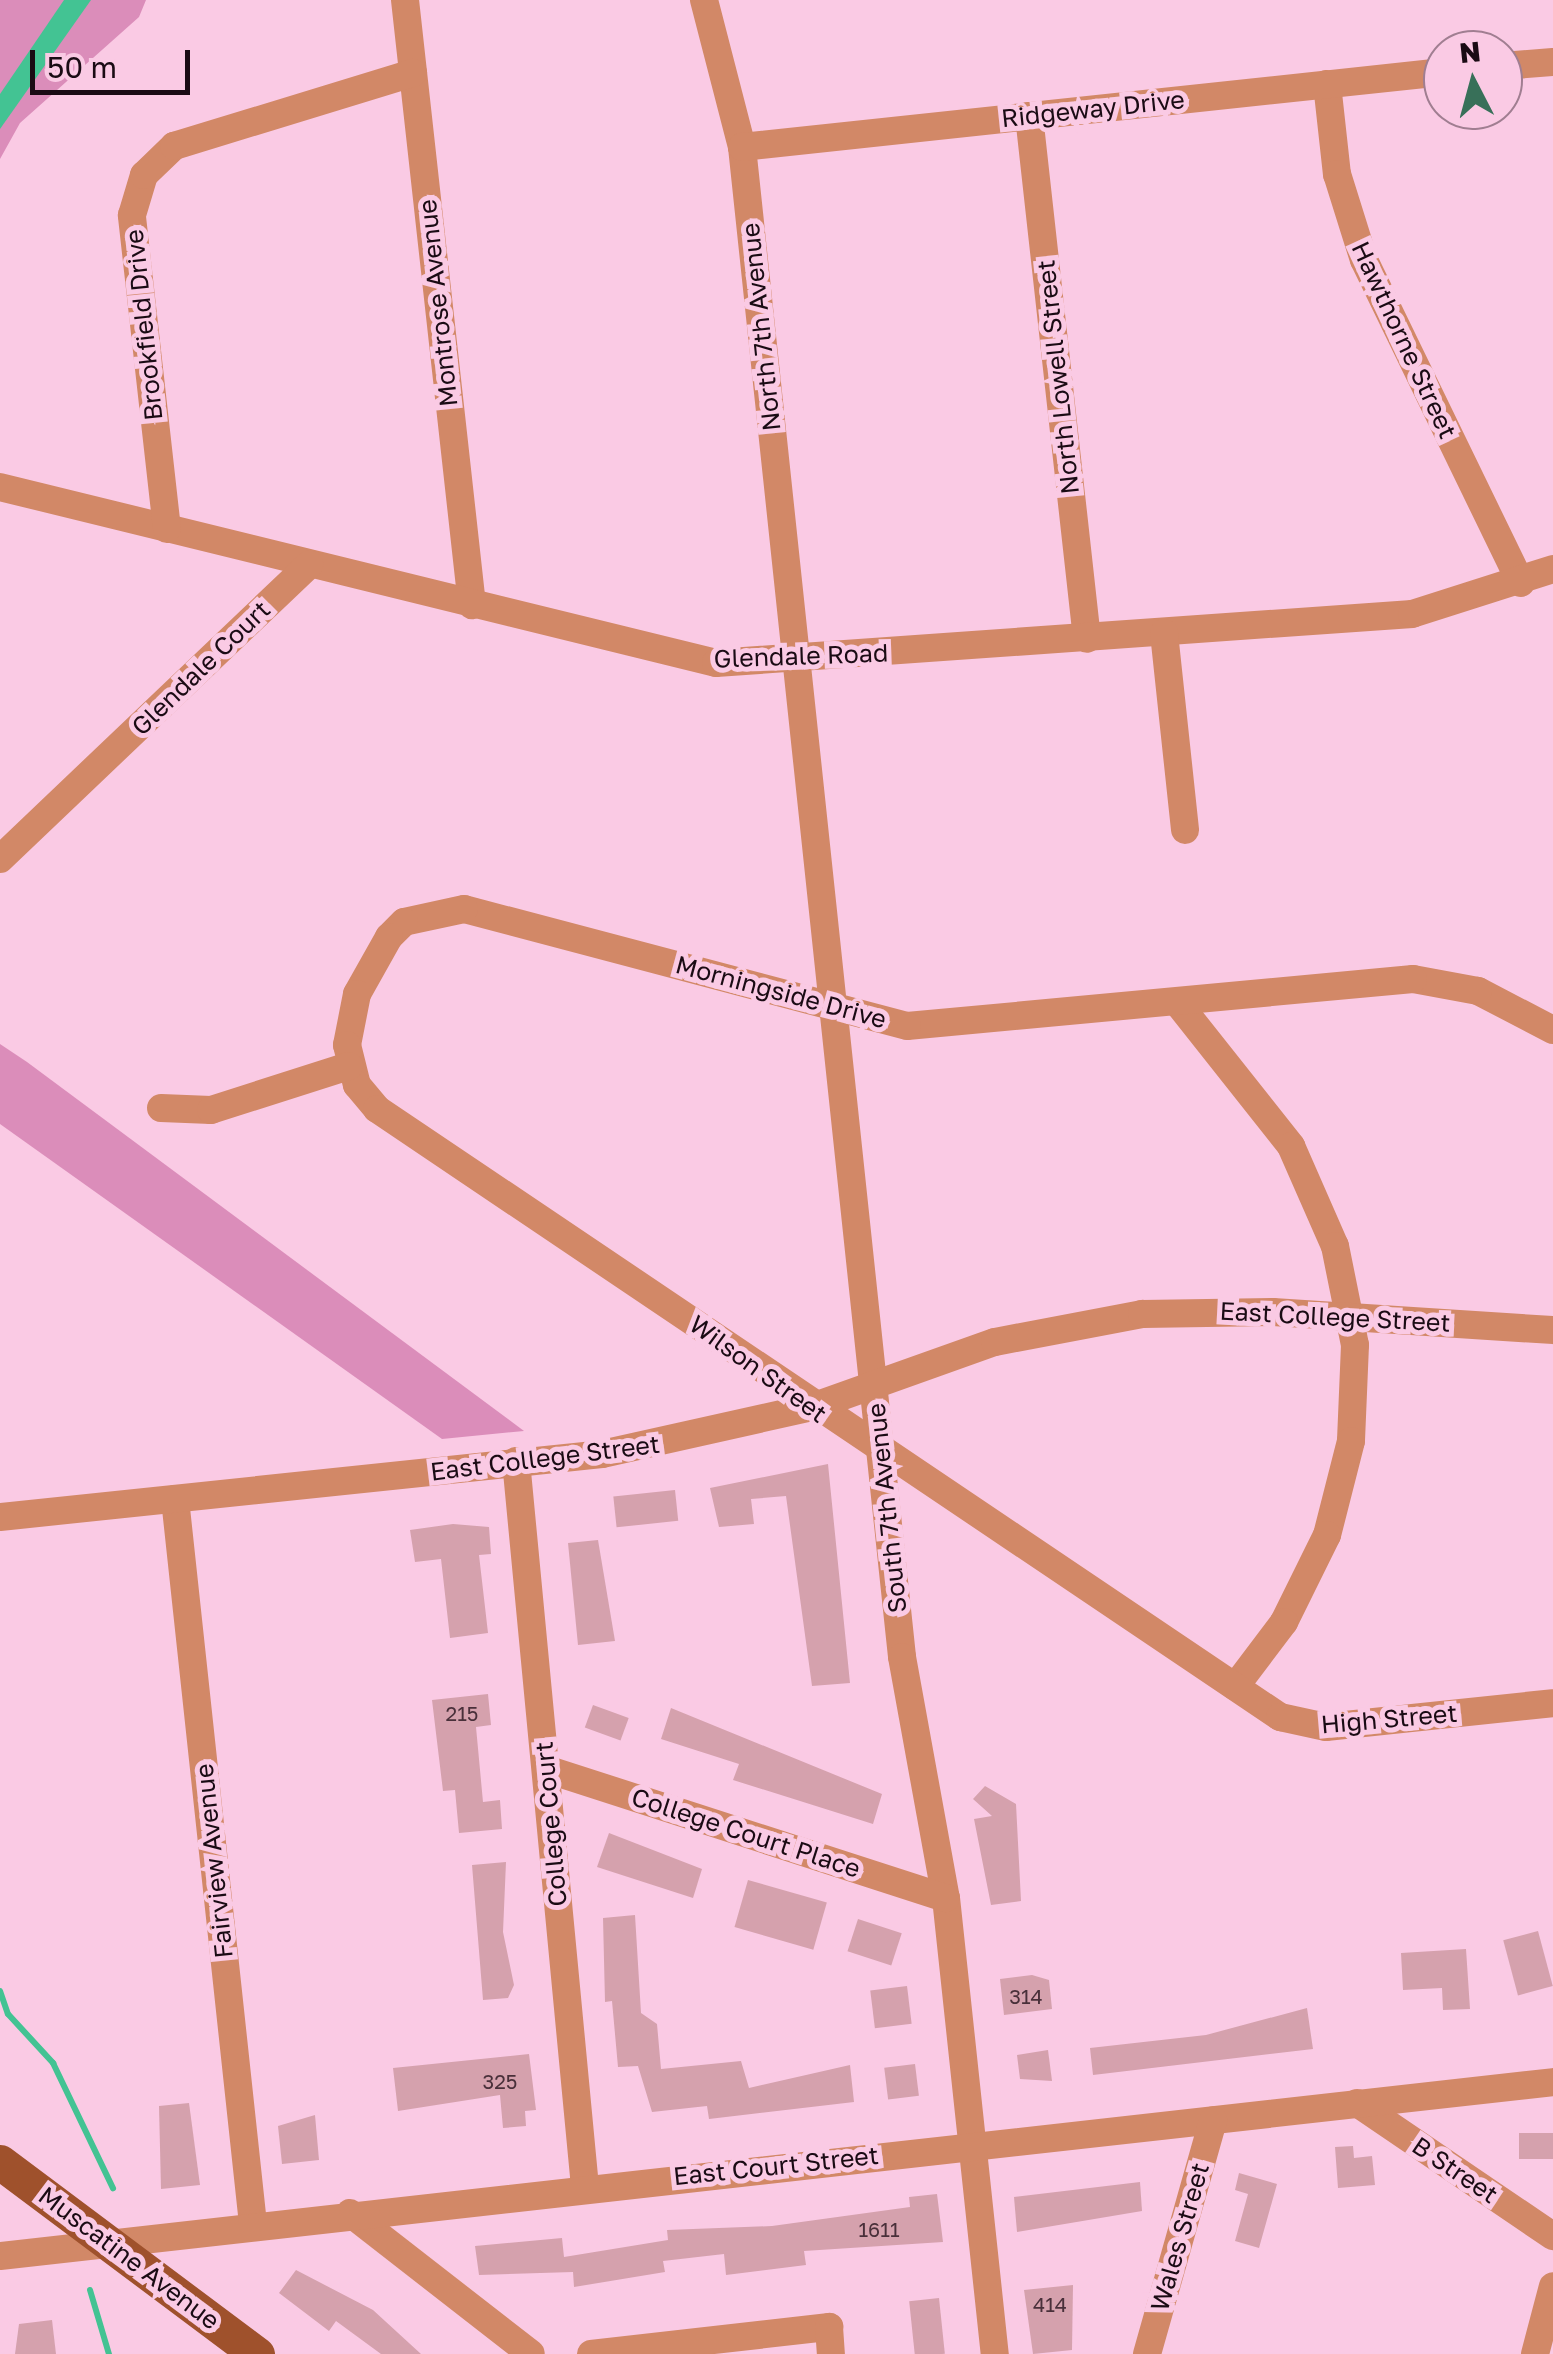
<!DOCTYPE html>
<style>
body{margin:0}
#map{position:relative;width:1553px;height:2354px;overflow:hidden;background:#facae4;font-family:"Golos Text",sans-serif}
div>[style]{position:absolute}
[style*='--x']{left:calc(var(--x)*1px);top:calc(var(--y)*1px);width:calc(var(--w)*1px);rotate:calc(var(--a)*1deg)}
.green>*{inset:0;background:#db8dba}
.water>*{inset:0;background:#43c393}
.stream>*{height:6px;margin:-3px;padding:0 3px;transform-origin:3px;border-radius:3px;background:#43c393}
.building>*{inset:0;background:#d5a1ad;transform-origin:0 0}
.minor>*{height:28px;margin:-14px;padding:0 14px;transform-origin:14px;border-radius:14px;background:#d28867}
.major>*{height:35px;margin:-17.5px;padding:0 17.5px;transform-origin:17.5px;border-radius:17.5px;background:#9f512c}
span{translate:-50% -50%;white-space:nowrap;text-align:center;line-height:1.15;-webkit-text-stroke:10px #facae4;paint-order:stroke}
.number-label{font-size:20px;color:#49303a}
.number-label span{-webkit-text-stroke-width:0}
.street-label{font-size:25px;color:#1a0b14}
.north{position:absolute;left:1423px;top:30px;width:100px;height:100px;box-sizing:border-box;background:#facae4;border:2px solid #a07e91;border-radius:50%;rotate:354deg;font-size:28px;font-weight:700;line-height:40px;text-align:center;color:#1a0b14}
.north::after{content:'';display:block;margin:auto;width:35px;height:45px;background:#387059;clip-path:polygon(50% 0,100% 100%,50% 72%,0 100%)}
.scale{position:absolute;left:30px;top:50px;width:160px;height:45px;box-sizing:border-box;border:5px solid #1a0b14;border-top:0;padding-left:12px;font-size:30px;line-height:35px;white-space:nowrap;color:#1a0b14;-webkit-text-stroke:8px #facae4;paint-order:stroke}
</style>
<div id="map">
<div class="green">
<i style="clip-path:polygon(0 0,146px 0,139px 17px,20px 123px,0 159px)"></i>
<i style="clip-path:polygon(0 1044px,27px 1062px,524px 1431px,442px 1439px,0 1124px)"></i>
</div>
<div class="water">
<i style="clip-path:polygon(64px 0,91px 0,0 129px,0 94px)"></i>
</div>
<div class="stream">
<i style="--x:0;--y:1991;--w:24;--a:71"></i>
<i style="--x:8;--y:2014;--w:67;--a:47.4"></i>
<i style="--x:53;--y:2063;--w:139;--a:64.4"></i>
<i style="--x:90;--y:2290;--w:67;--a:73.5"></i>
</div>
<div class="building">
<i style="clip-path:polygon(828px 1464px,850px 1683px,812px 1686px,786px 1496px,751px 1499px,754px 1524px,719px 1527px,710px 1488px)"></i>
<i style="left:675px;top:1490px;width:31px;height:62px;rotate:84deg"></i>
<i style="clip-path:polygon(453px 1524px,489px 1527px,491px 1554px,479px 1555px,488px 1633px,450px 1638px,441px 1559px,415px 1562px,410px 1530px)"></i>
<i style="clip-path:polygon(598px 1540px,615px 1641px,578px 1645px,568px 1543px)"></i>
<i style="clip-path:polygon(488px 1694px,491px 1725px,476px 1727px,483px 1802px,500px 1800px,502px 1829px,459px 1833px,455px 1790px,443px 1791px,432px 1700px)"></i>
<i style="left:593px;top:1705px;width:38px;height:24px;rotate:20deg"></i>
<i style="clip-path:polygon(671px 1708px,882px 1794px,873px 1824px,733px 1780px,739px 1764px,661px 1739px)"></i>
<i style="clip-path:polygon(985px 1786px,1016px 1804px,1021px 1901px,991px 1905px,974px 1819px,992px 1816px,973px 1799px)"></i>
<i style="clip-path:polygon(609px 1833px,702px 1869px,693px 1898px,597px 1867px)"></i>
<i style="clip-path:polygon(506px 1862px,503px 1932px,514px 1985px,508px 1998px,483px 2000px,472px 1865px)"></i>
<i style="left:748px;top:1880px;width:82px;height:49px;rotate:16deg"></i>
<i style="clip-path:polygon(635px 1915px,641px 2013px,657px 2024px,661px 2069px,741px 2061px,749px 2088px,850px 2065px,854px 2102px,709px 2119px,707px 2106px,652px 2112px,638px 2066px,618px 2067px,612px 2001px,605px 2002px,603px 1918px)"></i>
<i style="left:858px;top:1919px;width:46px;height:34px;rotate:18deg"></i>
<i style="left:1538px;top:1931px;width:57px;height:36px;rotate:75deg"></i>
<i style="clip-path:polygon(1466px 1949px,1470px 2009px,1443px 2010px,1442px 1988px,1403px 1990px,1401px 1953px)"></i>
<i style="clip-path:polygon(1032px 1975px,1049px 1980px,1052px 2009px,1004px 2015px,1000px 1979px)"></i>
<i style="left:907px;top:1986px;width:38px;height:37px;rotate:83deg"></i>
<i style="clip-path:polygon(1307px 2008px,1313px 2049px,1093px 2075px,1090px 2048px,1206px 2035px)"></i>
<i style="clip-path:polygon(1048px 2050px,1052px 2081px,1020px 2079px,1017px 2055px)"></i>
<i style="clip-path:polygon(529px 2054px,536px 2110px,525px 2111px,526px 2126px,503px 2128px,500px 2095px,398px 2111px,393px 2068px)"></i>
<i style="left:915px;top:2064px;width:32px;height:31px;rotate:83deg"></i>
<i style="clip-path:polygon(189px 2103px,200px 2185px,161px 2189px,159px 2106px)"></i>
<i style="clip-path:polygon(315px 2115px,319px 2160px,282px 2164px,278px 2126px)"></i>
<i style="left:1553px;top:2133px;width:26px;height:34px;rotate:90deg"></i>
<i style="clip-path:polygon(1353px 2146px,1354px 2158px,1372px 2156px,1375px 2185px,1338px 2188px,1335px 2147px)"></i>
<i style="clip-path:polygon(1239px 2173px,1277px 2184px,1259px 2248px,1235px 2241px,1248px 2194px,1235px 2190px)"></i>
<i style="clip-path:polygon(1140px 2182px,1142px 2211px,1017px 2232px,1014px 2197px)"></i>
<i style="clip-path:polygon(937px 2194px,943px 2242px,804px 2251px,806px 2265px,726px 2275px,724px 2254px,663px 2261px,665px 2272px,574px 2287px,573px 2272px,479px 2275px,475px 2246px,562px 2238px,564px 2257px,668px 2240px,667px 2230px,772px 2226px,910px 2207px,909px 2197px)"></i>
<i style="clip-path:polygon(296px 2270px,373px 2310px,421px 2354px,381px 2354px,336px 2321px,329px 2331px,279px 2293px)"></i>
<i style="clip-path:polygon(1073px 2285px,1072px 2350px,1033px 2354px,1024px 2290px)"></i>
<i style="left:939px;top:2298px;width:56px;height:30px;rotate:84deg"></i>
<i style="clip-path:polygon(52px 2320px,56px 2354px,15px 2354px,19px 2324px)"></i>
</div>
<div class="minor">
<i style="--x:405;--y:0;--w:609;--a:83.68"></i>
<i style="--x:704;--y:0;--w:152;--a:75.5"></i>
<i style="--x:742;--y:147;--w:1518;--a:83.95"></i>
<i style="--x:902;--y:1657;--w:245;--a:79.7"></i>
<i style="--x:946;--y:1898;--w:459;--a:83.9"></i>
<i style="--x:1503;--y:66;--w:50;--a:-4.6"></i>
<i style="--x:1327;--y:84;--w:91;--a:83.7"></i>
<i style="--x:1337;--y:174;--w:90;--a:72.6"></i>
<i style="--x:1364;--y:260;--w:359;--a:64.1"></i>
<i style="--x:1029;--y:116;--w:526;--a:83.67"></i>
<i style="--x:742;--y:147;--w:705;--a:-6.11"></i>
<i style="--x:0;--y:487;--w:737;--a:13.81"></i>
<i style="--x:716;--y:663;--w:698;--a:-4.03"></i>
<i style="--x:1412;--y:614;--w:148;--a:-17.7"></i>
<i style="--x:167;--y:529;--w:316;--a:-96.4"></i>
<i style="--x:132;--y:215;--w:42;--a:-73.3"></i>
<i style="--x:144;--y:175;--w:42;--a:-44"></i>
<i style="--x:174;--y:146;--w:250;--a:-17"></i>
<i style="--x:1164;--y:633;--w:198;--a:83.9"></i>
<i style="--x:0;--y:859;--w:427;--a:-43.6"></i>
<i style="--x:1177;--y:1002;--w:184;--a:51.6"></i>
<i style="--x:1291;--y:1146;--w:109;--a:66.3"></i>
<i style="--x:1335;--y:1246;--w:101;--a:78.6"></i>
<i style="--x:1355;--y:1345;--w:96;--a:92.4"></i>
<i style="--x:1351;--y:1441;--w:97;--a:104.3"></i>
<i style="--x:1327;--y:1535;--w:97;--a:116.3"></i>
<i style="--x:1284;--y:1622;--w:81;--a:127"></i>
<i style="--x:1553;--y:1030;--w:85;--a:-152.5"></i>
<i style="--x:1478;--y:991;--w:66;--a:-169.5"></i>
<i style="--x:1413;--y:979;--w:508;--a:174.69"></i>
<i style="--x:907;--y:1026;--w:458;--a:-165.2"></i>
<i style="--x:464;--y:909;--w:61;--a:167.8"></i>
<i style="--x:404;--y:922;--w:21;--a:135"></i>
<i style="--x:389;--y:937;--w:65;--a:119.3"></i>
<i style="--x:357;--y:994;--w:52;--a:101.1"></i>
<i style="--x:347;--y:1045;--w:41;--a:76"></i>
<i style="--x:357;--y:1085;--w:31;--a:50"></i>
<i style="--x:377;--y:1109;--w:1089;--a:33.95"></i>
<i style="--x:1280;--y:1717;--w:47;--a:12.3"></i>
<i style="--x:1326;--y:1727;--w:228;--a:-6"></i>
<i style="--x:161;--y:1108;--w:50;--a:2.3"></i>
<i style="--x:211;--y:1110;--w:145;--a:-17.7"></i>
<i style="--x:516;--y:1461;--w:729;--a:84.57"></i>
<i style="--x:175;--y:1499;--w:729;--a:83.86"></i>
<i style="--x:0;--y:1517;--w:605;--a:-5.97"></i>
<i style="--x:602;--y:1454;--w:215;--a:-12.6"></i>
<i style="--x:812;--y:1407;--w:194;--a:-19.6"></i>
<i style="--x:995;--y:1342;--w:150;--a:-10.8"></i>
<i style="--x:1142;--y:1314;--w:131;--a:-0.9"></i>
<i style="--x:1273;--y:1312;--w:281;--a:3.7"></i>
<i style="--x:546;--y:1769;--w:420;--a:17.9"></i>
<i style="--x:1357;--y:2103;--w:237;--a:34.2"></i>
<i style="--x:350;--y:2213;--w:229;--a:37.9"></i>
<i style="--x:0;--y:2256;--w:1563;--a:-6.39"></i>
<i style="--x:591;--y:2354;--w:240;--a:-6.5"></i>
<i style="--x:829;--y:2327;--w:27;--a:86"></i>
<i style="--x:1147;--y:2354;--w:243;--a:-74.2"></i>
<i style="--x:1535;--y:2354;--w:70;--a:-75.2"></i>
</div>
<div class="major">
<i style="--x:0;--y:2162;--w:321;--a:36.8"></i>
</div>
<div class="number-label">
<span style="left:462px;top:1713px">215</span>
<span style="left:1026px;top:1996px">314</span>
<span style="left:500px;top:2081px">325</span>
<span style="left:879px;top:2229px">1611</span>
<span style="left:1050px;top:2304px">414</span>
</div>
<div class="street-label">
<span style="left:1093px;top:109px;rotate:-6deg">Ridgeway Drive</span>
<span style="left:438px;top:303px;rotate:-96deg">Montrose Avenue</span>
<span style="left:144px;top:325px;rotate:-96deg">Brookfield Drive</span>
<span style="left:761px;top:327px;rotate:-96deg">North 7th Avenue</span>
<span style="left:1404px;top:340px;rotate:65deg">Hawthorne Street</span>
<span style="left:1058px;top:377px;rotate:-96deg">North Lowell Street</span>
<span style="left:801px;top:656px;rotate:-2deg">Glendale Road</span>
<span style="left:201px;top:668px;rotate:-44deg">Glendale Court</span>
<span style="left:781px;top:992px;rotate:15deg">Morningside Drive</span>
<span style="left:1335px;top:1317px;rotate:3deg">East College Street</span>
<span style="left:758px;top:1369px;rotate:36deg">Wilson Street</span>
<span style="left:545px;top:1458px;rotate:-7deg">East College Street</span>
<span style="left:887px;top:1508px;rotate:-96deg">South 7th Avenue</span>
<span style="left:1389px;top:1719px;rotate:-5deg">High Street</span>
<span style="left:551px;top:1824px;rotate:-95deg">College Court</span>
<span style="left:746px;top:1833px;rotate:18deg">College Court Place</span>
<span style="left:214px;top:1861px;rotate:-96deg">Fairview Avenue</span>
<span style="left:776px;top:2166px;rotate:-6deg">East Court Street</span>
<span style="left:1455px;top:2170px;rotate:34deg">B Street</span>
<span style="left:1180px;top:2237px;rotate:-74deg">Wales Street</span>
<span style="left:129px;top:2258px;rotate:37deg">Muscatine Avenue</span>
</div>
<div class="north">N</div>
<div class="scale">50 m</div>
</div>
